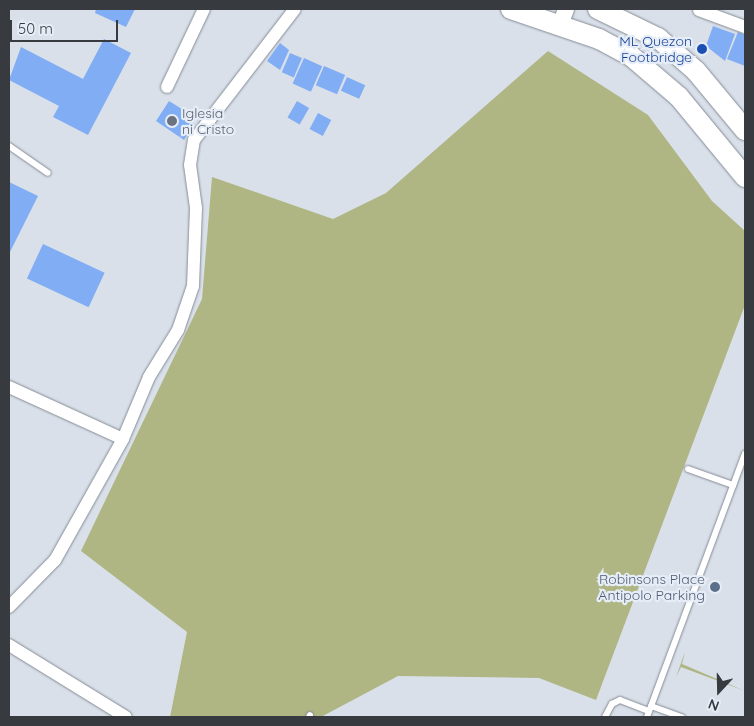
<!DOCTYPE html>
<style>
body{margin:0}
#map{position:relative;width:754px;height:726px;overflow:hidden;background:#d9e0ea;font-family:Quicksand,sans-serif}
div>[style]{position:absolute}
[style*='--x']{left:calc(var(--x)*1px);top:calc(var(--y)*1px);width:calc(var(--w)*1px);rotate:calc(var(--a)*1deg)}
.green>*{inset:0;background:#afb583}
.building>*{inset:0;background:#80adf3;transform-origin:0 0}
.roads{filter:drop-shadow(0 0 1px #858b94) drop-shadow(0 0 1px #858b94)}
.service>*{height:6px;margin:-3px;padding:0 3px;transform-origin:3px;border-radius:3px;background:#fff}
.minor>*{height:12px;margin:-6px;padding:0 6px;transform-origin:6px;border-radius:6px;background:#fff}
.tertiary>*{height:16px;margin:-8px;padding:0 8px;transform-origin:8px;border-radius:8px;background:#fff}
.primary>*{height:20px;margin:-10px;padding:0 10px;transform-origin:10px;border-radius:10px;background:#fff}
.dots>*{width:14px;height:14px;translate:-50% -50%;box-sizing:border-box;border:2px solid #e6edf7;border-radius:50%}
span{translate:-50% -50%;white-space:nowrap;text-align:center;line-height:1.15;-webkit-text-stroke:4.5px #e6edf7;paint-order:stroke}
.transit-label{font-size:14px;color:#164399}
.right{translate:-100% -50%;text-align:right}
.worship-label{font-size:14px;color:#5b616d}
.left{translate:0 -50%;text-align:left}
.service-label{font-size:14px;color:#4e5e75}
.frame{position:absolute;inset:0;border:10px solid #373a3e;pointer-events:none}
.north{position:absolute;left:694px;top:666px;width:50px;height:50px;-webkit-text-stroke:4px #e6edf7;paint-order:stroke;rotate:201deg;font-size:14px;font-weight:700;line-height:20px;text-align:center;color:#373a3e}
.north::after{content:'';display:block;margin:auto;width:18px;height:22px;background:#373a3e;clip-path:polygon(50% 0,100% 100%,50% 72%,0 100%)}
.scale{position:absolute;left:10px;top:20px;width:108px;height:22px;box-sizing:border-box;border:2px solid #373a3e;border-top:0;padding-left:6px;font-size:15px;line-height:18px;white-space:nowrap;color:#373a3e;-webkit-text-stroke:4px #e6edf7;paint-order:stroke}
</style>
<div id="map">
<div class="green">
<i style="clip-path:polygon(548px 51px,648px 115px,712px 201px,745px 231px,745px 305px,596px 700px,539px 678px,398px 676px,321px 717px,170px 717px,187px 632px,81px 551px,202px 299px,212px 177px,333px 219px,386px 193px)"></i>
<i style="clip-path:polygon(685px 652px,682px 664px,745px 691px,681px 667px,676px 677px)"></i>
</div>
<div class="building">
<i style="clip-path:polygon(96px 9px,135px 9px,126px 27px,95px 13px)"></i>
<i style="clip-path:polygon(713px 26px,735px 34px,725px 61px,706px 46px)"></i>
<i style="clip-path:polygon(738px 32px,745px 35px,745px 66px,727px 59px)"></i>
<i style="clip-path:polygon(104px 39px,131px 53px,88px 135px,53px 117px,59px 106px,9px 80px,21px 47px,83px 79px)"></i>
<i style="clip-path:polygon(280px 43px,289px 50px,280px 70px,267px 61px)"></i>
<i style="left:290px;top:53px;width:13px;height:21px;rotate:23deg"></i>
<i style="left:304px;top:58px;width:20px;height:28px;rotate:24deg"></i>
<i style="left:324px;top:66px;width:23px;height:21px;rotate:23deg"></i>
<i style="left:347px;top:77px;width:20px;height:15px;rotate:24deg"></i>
<i style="clip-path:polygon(169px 101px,190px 114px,187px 120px,194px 124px,184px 140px,156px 121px)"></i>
<i style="left:297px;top:101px;width:14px;height:19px;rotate:30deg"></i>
<i style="left:318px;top:113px;width:15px;height:18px;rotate:28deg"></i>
<i style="clip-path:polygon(9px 182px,38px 196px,9px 254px)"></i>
<i style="left:43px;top:244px;width:68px;height:38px;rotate:25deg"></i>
</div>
<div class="roads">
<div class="service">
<i style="--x:9;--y:146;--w:47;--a:34.7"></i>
<i style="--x:688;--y:469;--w:48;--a:19.6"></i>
<i style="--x:651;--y:706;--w:33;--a:20"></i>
<i style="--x:309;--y:717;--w:2;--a:-63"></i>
<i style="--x:605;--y:717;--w:15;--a:-62"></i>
<i style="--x:612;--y:704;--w:9;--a:-27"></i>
<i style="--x:620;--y:700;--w:31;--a:21"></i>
<i style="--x:647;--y:717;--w:281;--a:-69.6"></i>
</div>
<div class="minor">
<i style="--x:699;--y:10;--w:49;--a:20.3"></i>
<i style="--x:167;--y:87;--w:86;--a:-64.6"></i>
<i style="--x:9;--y:387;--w:125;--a:24.5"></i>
<i style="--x:123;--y:439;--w:139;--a:119.3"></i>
<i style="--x:55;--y:560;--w:66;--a:134.4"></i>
<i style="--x:123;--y:439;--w:67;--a:-67.2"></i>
<i style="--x:149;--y:377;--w:55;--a:-58.3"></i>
<i style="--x:178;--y:330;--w:46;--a:-71.2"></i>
<i style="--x:193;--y:286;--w:78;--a:-87.8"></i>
<i style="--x:196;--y:208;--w:43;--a:-97.9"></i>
<i style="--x:190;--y:165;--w:25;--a:-81"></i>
<i style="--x:194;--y:140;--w:165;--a:-52.4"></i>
<i style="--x:9;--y:645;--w:137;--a:31.6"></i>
</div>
<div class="tertiary">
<i style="--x:560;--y:25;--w:17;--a:-69"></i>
</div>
<div class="primary">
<i style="--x:511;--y:9;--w:93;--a:18.8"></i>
<i style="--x:599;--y:39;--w:36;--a:28"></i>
<i style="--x:631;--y:56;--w:63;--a:40.5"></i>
<i style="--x:679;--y:97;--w:104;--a:50.5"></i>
<i style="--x:598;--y:9;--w:67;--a:25.8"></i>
<i style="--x:658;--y:38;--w:50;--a:41"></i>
<i style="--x:696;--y:71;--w:77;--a:50.3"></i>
</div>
</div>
<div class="dots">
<i style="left:702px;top:49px;background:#1a4fb4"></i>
<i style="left:172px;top:121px;background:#6b7280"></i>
<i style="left:715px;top:587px;background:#5c6f8a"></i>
</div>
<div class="transit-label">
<span class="right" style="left:692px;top:49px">ML Quezon<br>Footbridge</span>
</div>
<div class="worship-label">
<span class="left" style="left:182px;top:121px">Iglesia<br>ni Cristo</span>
</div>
<div class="service-label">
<span class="right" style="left:705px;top:587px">Robinsons Place<br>Antipolo Parking</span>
</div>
<div class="frame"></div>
<div class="north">N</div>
<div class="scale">50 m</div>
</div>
